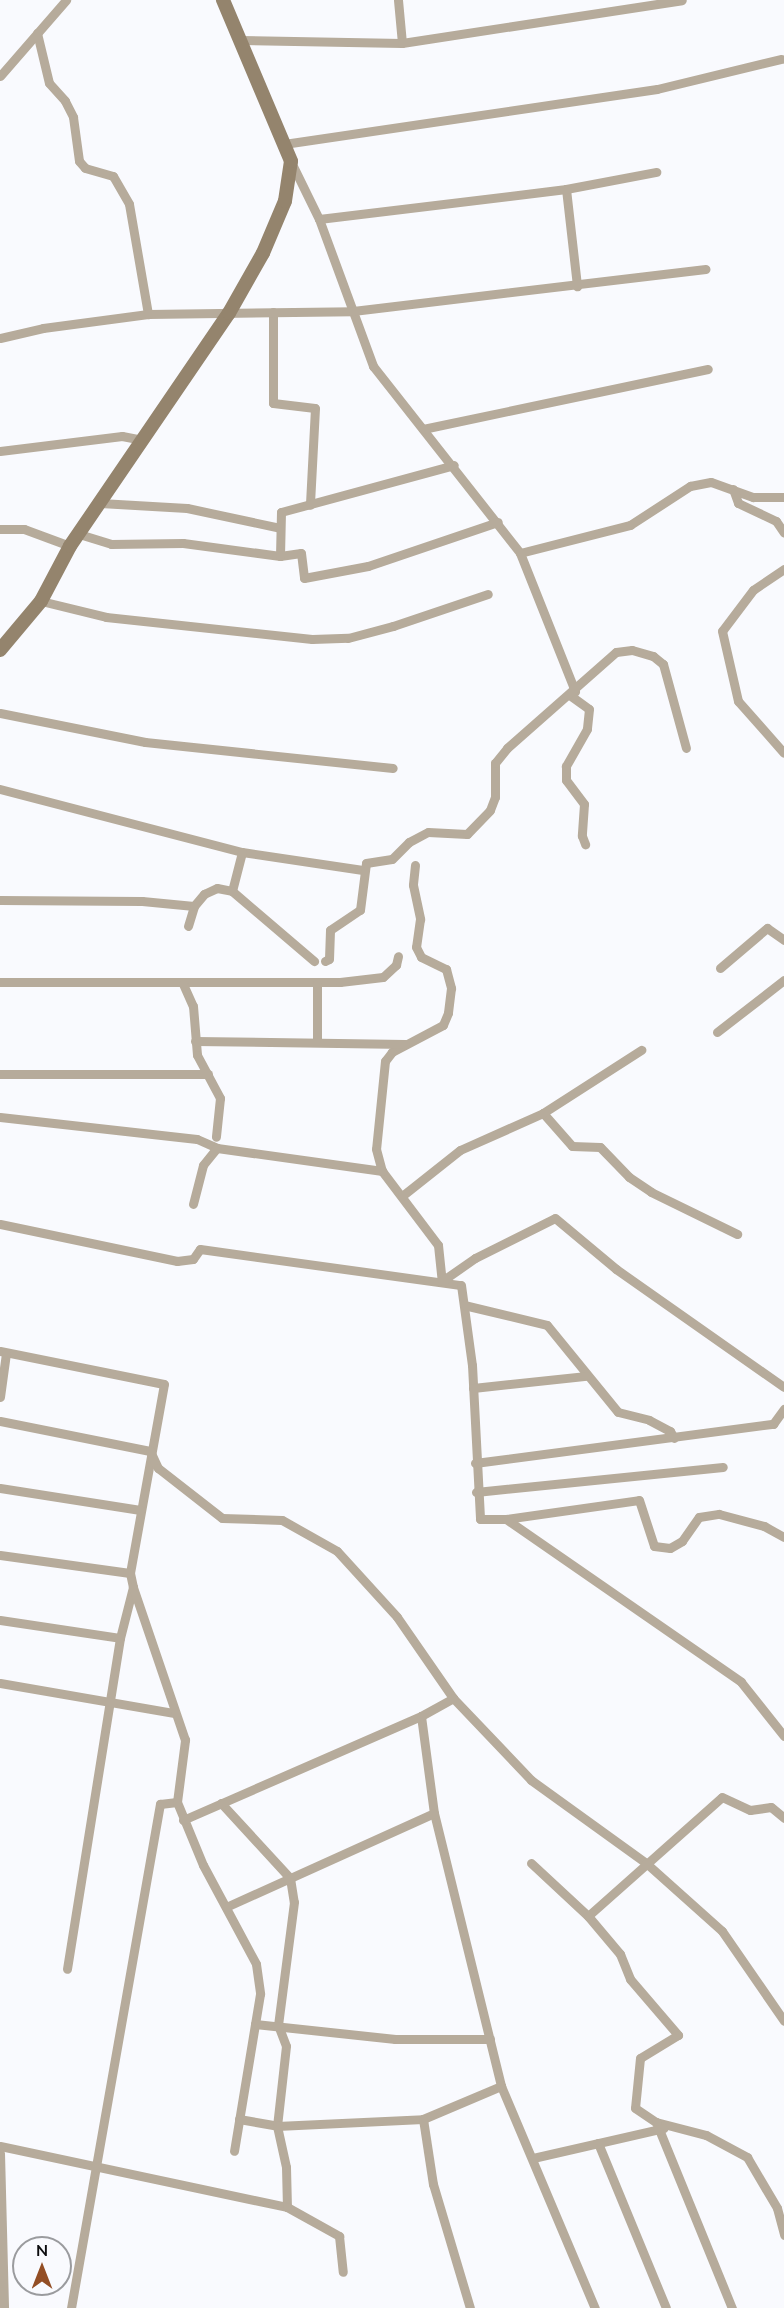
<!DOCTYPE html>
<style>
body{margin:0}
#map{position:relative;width:784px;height:2308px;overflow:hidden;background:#f9fafe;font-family:Mulish,sans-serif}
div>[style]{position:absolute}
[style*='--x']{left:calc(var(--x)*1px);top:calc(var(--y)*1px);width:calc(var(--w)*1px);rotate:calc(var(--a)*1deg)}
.street>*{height:9px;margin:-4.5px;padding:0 4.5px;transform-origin:4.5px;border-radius:4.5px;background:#b6ab9b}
.secondary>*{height:14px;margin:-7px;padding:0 7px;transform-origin:7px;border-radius:7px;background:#94846d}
span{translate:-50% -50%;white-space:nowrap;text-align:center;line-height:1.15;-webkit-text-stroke:5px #f9fafe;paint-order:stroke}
.north{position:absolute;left:12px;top:2236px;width:60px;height:60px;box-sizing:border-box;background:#f9fafe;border:2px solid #9a9b9e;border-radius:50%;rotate:0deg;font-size:16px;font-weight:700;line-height:24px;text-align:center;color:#0c0c0e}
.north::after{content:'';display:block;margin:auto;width:21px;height:27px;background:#934e25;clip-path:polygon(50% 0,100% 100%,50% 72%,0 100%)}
</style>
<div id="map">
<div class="street">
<i style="--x:398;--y:0;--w:43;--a:84.7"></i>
<i style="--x:37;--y:33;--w:51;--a:76.5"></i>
<i style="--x:49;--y:83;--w:24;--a:48"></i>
<i style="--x:65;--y:101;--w:18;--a:63"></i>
<i style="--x:73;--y:117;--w:44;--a:82.2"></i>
<i style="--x:79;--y:161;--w:9;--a:49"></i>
<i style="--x:85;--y:168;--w:29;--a:16"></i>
<i style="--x:113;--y:176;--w:32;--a:60"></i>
<i style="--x:129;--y:204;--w:112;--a:80.2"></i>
<i style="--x:240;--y:40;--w:162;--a:1.1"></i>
<i style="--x:402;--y:43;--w:283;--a:-8.7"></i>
<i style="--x:0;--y:76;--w:101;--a:-49"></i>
<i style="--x:284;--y:144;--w:377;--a:-8.4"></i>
<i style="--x:657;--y:89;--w:128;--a:-13.6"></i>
<i style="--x:292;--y:164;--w:61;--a:63.9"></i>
<i style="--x:319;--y:219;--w:157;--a:69.8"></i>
<i style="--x:373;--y:366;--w:238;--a:51.8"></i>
<i style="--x:520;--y:553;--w:114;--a:-14.3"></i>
<i style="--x:630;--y:525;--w:72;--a:-33"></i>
<i style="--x:690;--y:486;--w:21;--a:-11"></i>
<i style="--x:711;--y:482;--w:45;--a:19.7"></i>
<i style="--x:753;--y:497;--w:31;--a:0"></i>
<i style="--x:566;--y:189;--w:98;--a:83.5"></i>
<i style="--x:319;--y:219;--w:249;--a:-6.9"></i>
<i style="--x:566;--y:189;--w:92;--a:-10.7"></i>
<i style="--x:273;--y:312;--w:91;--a:90"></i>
<i style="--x:273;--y:403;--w:42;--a:6.8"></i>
<i style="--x:315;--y:408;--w:97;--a:93"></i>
<i style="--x:0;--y:338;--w:44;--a:-13.1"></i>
<i style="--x:43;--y:328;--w:106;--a:-7.6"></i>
<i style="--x:148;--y:314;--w:205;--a:-0.8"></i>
<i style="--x:353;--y:311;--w:355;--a:-6.8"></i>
<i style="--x:423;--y:429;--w:291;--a:-11.9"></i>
<i style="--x:0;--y:451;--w:123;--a:-7"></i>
<i style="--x:122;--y:436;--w:21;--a:11"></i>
<i style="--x:733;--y:489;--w:15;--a:70"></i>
<i style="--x:738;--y:503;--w:42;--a:25.3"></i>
<i style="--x:776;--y:521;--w:14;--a:56"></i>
<i style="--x:100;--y:503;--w:87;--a:3.3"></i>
<i style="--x:187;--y:508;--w:95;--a:12.1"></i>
<i style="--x:0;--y:529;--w:24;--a:0"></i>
<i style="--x:24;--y:529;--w:49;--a:20.3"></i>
<i style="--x:79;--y:534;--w:34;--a:17"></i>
<i style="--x:111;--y:544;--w:72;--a:-0.8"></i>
<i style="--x:183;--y:543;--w:98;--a:7.6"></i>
<i style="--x:280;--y:556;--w:21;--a:-8"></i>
<i style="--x:301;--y:553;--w:25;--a:83"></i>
<i style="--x:304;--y:578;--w:65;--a:-10.6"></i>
<i style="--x:368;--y:566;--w:137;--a:-18.7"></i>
<i style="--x:520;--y:553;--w:149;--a:68.3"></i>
<i style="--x:280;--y:556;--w:44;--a:-88.7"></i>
<i style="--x:281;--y:512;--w:179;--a:-15.2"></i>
<i style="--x:784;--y:569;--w:37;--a:146"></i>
<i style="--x:753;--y:590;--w:51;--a:127.1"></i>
<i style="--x:722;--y:631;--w:72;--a:77.1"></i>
<i style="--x:738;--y:701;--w:69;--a:48.5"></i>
<i style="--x:41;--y:601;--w:67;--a:13.8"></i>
<i style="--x:106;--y:617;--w:207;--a:6.1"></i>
<i style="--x:312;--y:639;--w:36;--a:-2"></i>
<i style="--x:348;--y:638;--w:47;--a:-14.9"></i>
<i style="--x:393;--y:626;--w:100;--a:-18.6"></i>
<i style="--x:571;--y:696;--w:22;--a:36"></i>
<i style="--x:589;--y:709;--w:20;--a:96"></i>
<i style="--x:587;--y:729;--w:43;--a:119.6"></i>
<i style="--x:566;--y:766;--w:14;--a:90"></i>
<i style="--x:566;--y:780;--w:30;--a:53"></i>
<i style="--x:584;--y:804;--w:32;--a:94"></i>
<i style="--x:582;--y:836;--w:9;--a:69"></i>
<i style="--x:0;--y:713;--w:148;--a:11.3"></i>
<i style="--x:145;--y:742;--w:249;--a:6"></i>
<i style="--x:0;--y:789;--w:250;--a:14.6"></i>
<i style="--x:242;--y:852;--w:122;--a:8.5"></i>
<i style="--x:415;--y:865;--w:20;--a:96"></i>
<i style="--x:413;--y:885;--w:35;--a:78"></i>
<i style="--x:420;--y:919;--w:28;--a:98"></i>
<i style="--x:416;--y:947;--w:11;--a:63"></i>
<i style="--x:421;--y:957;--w:28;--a:26"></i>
<i style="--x:446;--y:969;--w:20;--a:75"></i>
<i style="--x:451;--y:988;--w:25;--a:97"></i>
<i style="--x:448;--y:1013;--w:13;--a:113"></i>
<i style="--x:443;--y:1025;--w:58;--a:152.1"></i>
<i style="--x:392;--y:1052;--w:11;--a:128"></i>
<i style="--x:385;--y:1061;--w:88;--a:95.8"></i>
<i style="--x:376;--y:1149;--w:23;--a:75"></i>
<i style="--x:382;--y:1171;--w:93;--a:52.9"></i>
<i style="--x:438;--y:1245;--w:36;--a:84"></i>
<i style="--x:232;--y:891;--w:40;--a:-75.6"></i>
<i style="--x:0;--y:900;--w:142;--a:0.4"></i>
<i style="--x:142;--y:901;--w:52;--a:5.5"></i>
<i style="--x:188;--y:926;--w:21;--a:-73"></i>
<i style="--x:194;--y:906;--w:16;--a:-50"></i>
<i style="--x:204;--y:894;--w:14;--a:-25"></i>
<i style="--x:217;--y:888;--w:15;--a:11"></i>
<i style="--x:232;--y:891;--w:108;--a:40.5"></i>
<i style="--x:325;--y:961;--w:4;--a:-27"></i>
<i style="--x:329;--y:959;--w:29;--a:-88"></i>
<i style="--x:330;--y:930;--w:36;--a:-34"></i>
<i style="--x:360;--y:910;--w:47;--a:-82.7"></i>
<i style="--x:366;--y:863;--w:26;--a:-9"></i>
<i style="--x:392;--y:859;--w:24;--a:-45"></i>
<i style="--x:409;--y:842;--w:21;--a:-28"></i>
<i style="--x:428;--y:832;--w:39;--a:3"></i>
<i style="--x:467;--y:834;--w:33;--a:-46"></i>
<i style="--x:490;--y:810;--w:14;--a:-69"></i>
<i style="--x:495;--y:797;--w:34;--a:-90"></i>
<i style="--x:495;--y:763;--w:19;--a:-51"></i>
<i style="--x:507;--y:748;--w:145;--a:-41.4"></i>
<i style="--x:616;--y:652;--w:16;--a:-7"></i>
<i style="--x:632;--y:650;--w:22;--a:16"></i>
<i style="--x:653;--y:656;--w:13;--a:39"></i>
<i style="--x:663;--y:664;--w:87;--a:74.7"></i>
<i style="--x:720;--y:968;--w:62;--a:-40.4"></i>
<i style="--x:767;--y:928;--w:21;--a:35"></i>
<i style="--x:0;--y:982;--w:340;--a:0"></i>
<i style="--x:340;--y:982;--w:43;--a:-6.6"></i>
<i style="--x:383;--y:977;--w:18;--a:-43"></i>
<i style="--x:396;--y:965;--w:9;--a:-77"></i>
<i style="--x:183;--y:984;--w:24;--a:66"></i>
<i style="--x:193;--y:1006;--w:49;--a:85.3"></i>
<i style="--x:197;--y:1055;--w:49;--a:61.9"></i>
<i style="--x:220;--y:1098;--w:39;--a:96"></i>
<i style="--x:317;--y:984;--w:58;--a:90"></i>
<i style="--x:717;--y:1032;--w:85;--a:-37.8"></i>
<i style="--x:195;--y:1041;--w:210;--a:0.8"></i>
<i style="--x:0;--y:1074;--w:208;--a:0"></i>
<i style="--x:543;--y:1113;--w:44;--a:48.7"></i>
<i style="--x:572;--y:1146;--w:28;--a:2"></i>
<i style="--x:600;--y:1147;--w:42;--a:46"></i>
<i style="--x:629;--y:1177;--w:27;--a:34"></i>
<i style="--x:651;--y:1192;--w:96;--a:26"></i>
<i style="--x:0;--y:1117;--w:198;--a:6.4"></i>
<i style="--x:197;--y:1139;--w:22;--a:24"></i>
<i style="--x:217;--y:1148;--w:167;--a:7.9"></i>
<i style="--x:402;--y:1196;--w:74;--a:-38.4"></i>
<i style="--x:460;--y:1150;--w:91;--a:-24"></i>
<i style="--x:543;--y:1113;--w:117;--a:-32.7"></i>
<i style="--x:193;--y:1204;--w:40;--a:-75.6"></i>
<i style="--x:203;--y:1165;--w:22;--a:-51"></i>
<i style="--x:0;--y:1224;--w:181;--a:11.8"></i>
<i style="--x:177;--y:1261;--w:16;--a:-7"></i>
<i style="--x:193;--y:1259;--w:12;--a:-55"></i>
<i style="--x:200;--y:1249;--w:263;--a:7.9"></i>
<i style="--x:461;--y:1285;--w:81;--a:82.2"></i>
<i style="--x:472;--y:1365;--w:154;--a:87"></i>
<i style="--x:480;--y:1519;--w:26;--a:0"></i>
<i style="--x:506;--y:1519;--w:286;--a:34.7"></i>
<i style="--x:741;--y:1682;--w:69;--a:51.5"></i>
<i style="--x:442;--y:1281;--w:40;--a:-34.9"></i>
<i style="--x:475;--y:1258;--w:89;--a:-26.6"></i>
<i style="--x:555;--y:1218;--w:80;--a:39.9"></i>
<i style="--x:616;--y:1269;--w:205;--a:35.1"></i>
<i style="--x:464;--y:1305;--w:85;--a:13.5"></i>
<i style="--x:547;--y:1325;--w:112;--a:50.8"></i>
<i style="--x:618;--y:1412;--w:32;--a:14"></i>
<i style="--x:649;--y:1420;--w:24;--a:28"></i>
<i style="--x:670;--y:1431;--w:8;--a:60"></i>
<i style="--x:0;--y:1351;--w:167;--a:11.4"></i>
<i style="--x:164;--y:1384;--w:192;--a:100.2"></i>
<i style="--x:130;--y:1573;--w:14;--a:78"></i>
<i style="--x:133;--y:1587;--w:53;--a:104.3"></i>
<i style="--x:120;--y:1638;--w:335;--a:99.1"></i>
<i style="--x:473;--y:1388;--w:114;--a:-6.1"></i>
<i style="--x:0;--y:1397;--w:44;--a:-82.2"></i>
<i style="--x:0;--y:1421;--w:153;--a:11.3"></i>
<i style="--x:150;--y:1451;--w:19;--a:65"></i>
<i style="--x:158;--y:1468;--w:81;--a:38"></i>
<i style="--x:222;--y:1518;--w:60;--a:1.9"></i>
<i style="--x:282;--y:1520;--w:63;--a:29.4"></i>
<i style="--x:337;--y:1551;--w:89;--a:47.7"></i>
<i style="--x:397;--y:1617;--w:98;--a:55.3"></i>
<i style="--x:453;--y:1698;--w:113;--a:46.4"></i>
<i style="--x:531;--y:1780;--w:142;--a:35.8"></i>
<i style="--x:646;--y:1863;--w:102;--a:41.8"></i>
<i style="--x:722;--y:1931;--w:109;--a:55.4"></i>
<i style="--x:475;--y:1463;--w:301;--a:-7.5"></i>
<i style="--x:773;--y:1424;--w:19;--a:-54"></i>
<i style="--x:0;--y:1488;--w:142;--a:8.9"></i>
<i style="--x:476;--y:1492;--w:248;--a:-5.8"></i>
<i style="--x:506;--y:1519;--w:134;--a:-8.1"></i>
<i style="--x:639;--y:1500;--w:48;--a:71.9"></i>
<i style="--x:654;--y:1546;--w:16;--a:7"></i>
<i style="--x:670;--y:1548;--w:14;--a:-30"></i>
<i style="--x:682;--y:1541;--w:29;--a:-55"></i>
<i style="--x:699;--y:1517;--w:20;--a:-9"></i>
<i style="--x:719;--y:1514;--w:47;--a:14.9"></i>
<i style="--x:764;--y:1526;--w:23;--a:29"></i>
<i style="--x:0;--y:1555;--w:131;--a:7.9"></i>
<i style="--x:0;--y:1620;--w:121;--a:8.5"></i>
<i style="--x:0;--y:1683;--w:177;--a:9.8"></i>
<i style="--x:421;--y:1716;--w:98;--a:82.4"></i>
<i style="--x:434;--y:1813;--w:281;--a:76.2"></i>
<i style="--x:501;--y:2086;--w:241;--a:67.1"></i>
<i style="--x:177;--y:1802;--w:68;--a:67.6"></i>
<i style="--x:203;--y:1865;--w:112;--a:61.8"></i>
<i style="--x:256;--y:1964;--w:30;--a:82"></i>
<i style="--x:260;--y:1994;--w:159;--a:99.4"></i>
<i style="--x:221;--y:1803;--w:102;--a:47.4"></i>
<i style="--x:290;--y:1878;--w:24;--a:81"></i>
<i style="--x:294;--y:1902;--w:124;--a:97.4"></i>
<i style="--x:278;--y:2025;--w:22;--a:69"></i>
<i style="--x:286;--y:2046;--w:81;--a:96.4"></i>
<i style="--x:277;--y:2126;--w:42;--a:77.6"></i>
<i style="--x:286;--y:2167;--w:40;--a:88.6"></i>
<i style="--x:183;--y:1820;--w:260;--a:-23.6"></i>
<i style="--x:421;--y:1716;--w:37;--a:-29"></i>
<i style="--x:531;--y:1863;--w:78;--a:42.9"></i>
<i style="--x:588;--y:1916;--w:50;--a:49.9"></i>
<i style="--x:620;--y:1954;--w:27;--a:68"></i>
<i style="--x:630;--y:1979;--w:74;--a:49.4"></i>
<i style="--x:678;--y:2035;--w:44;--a:148.8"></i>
<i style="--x:640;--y:2058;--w:50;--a:95.7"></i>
<i style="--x:635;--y:2108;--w:25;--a:34"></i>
<i style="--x:656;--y:2122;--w:52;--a:14.6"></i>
<i style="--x:706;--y:2135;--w:47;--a:28.2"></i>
<i style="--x:747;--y:2157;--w:59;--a:59.5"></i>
<i style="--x:777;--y:2208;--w:28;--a:75"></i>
<i style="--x:226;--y:1907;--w:228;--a:-24.3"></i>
<i style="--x:588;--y:1916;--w:179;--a:-41.6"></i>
<i style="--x:722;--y:1797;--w:31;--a:25"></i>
<i style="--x:750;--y:1810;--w:21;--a:-8"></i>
<i style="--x:771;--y:1807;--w:17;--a:40"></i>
<i style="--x:255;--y:2024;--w:141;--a:6.1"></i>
<i style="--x:395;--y:2039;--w:95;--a:0"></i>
<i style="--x:239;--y:2119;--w:39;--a:10"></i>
<i style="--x:277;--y:2126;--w:146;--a:-2.7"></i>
<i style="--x:423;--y:2119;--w:85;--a:-22.9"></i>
<i style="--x:423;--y:2119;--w:66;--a:81.3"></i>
<i style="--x:433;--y:2184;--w:129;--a:73.4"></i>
<i style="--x:656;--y:2122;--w:201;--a:67.8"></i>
<i style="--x:598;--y:2143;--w:178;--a:67.6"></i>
<i style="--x:0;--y:2146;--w:293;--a:12"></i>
<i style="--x:287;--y:2207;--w:60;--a:29.1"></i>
<i style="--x:339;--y:2236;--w:36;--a:84"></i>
<i style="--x:0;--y:2153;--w:155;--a:88.5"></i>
<i style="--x:533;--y:2158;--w:134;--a:-12.9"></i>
<i style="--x:71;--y:2308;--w:512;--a:-79.99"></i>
<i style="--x:160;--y:1804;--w:17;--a:-7"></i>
<i style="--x:177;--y:1802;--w:63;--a:-82.6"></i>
<i style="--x:185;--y:1740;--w:162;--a:-108.8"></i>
</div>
<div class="secondary">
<i style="--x:0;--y:650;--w:64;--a:-50.1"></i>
<i style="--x:41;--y:601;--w:62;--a:-62.2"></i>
<i style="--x:70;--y:546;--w:282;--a:-55.7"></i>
<i style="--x:229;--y:313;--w:69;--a:-60.5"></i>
<i style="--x:263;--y:253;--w:56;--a:-67.1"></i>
<i style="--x:285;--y:201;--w:40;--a:-81.5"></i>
<i style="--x:291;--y:161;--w:175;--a:-112.9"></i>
</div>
<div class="north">N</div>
</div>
